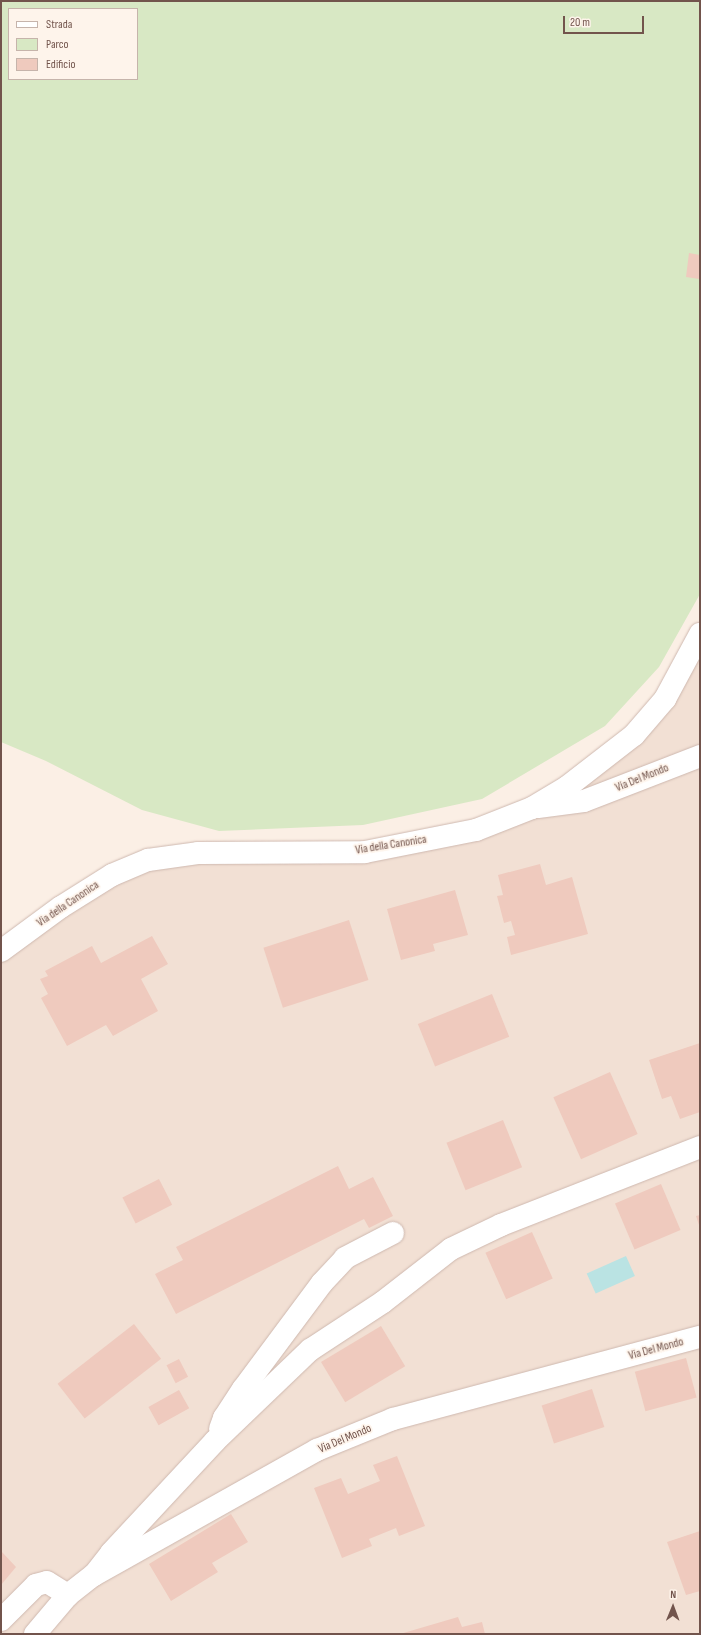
<!DOCTYPE html>
<style>
body{margin:0}
#map{position:relative;width:701px;height:1635px;overflow:hidden;background:#fbefe5;font-family:"Sofia Sans Condensed",sans-serif}
div>[style]{position:absolute}
[style*='--x']{left:calc(var(--x)*1px);top:calc(var(--y)*1px);width:calc(var(--w)*1px);rotate:calc(var(--a)*1deg)}
.residential>*{inset:0;background:#f2e0d4}
.green>*{inset:0;background:#d8e8c4}
.water>*{inset:0;background:#bae3e3;transform-origin:0 0}
.building>*{inset:0;background:#efcabe;transform-origin:0 0}
.roads{filter:drop-shadow(0 0 1px #ceb8af) drop-shadow(0 0 1px #ceb8af)}
.minor>*{height:22px;margin:-11px;padding:0 11px;transform-origin:11px;border-radius:11px;background:#fff}
span{translate:-50% -50%;white-space:nowrap;text-align:center;line-height:1.15;-webkit-text-stroke:3.5px #fef4eb;paint-order:stroke}
.street-label{font-size:12px;color:#72544c}
.frame{position:absolute;inset:0;border:2px solid #72544c;pointer-events:none}
.legend{position:absolute;left:8px;top:8px;width:130px;height:72px;box-sizing:border-box;background:#fef4eb;border:1px solid #c6b4ab;margin:0;padding:5px 7px;list-style:none;font-size:12px;color:#72544c}
.legend li{display:flex;align-items:center;gap:8px;height:20px}
.legend b{width:20px;border:1px solid #c6b4ab}
.north{position:absolute;left:653px;top:1587px;width:40px;height:40px;-webkit-text-stroke:3px #fef4eb;paint-order:stroke;rotate:1deg;font-size:11px;font-weight:700;line-height:16px;text-align:center;color:#72544c}
.north::after{content:'';display:block;margin:auto;width:14px;height:18px;background:#72544c;clip-path:polygon(50% 0,100% 100%,50% 72%,0 100%)}
.scale{position:absolute;left:563px;top:16px;width:81px;height:18px;box-sizing:border-box;border:2px solid #72544c;border-top:0;padding-left:5px;font-size:12px;line-height:14px;white-space:nowrap;color:#72544c;-webkit-text-stroke:3px #fef4eb;paint-order:stroke}
</style>
<div id="map">
<div class="residential">
<i style="clip-path:polygon(700px 651px,700px 750px,562px 800px)"></i>
<i style="clip-path:polygon(700px 761px,700px 1333px,391px 1414px,117px 1558px,29px 1634px,1px 1634px,1px 960px,67px 911px,153px 865px,370px 856px)"></i>
<i style="clip-path:polygon(700px 1343px,700px 1634px,46px 1634px,73px 1600px,98px 1580px,320px 1456px,394px 1426px)"></i>
</div>
<div class="green">
<i style="clip-path:polygon(evenodd,1px 1px,700px 1px,700px 594px,659px 667px,605px 726px,482px 799px,363px 825px,219px 831px,142px 810px,46px 761px,1px 742px,1px 1px,9px 9px,137px 9px,137px 79px,9px 79px,9px 9px)"></i>
</div>
<div class="water">
<i style="left:626px;top:1256px;width:22px;height:43px;rotate:66deg"></i>
</div>
<div class="building">
<i style="clip-path:polygon(689px 253px,700px 255px,699px 279px,686px 277px)"></i>
<i style="clip-path:polygon(540px 864px,546px 885px,572px 877px,588px 934px,511px 955px,507px 937px,515px 935px,511px 921px,504px 923px,497px 896px,503px 895px,498px 875px)"></i>
<i style="clip-path:polygon(455px 890px,468px 935px,433px 944px,435px 951px,401px 960px,387px 909px)"></i>
<i style="left:349px;top:920px;width:63px;height:90px;rotate:72deg"></i>
<i style="clip-path:polygon(152px 936px,168px 964px,141px 979px,158px 1011px,113px 1036px,106px 1025px,67px 1046px,41px 998px,48px 994px,40px 979px,48px 976px,45px 971px,92px 946px,101px 963px)"></i>
<i style="left:492px;top:994px;width:46px;height:80px;rotate:68deg"></i>
<i style="clip-path:polygon(700px 1043px,700px 1112px,680px 1119px,671px 1096px,662px 1099px,649px 1060px)"></i>
<i style="left:610px;top:1072px;width:68px;height:62px;rotate:66deg"></i>
<i style="left:503px;top:1120px;width:51px;height:61px;rotate:68deg"></i>
<i style="clip-path:polygon(338px 1166px,349px 1189px,373px 1177px,393px 1216px,369px 1228px,364px 1219px,176px 1314px,155px 1274px,183px 1260px,176px 1247px)"></i>
<i style="left:159px;top:1179px;width:29px;height:41px;rotate:63deg"></i>
<i style="left:661px;top:1184px;width:50px;height:50px;rotate:67deg"></i>
<i style="clip-path:polygon(700px 1215px,700px 1228px,696px 1216px)"></i>
<i style="left:532px;top:1232px;width:51px;height:51px;rotate:66deg"></i>
<i style="left:134px;top:1324px;width:44px;height:97px;rotate:52deg"></i>
<i style="left:381px;top:1326px;width:47px;height:70px;rotate:59deg"></i>
<i style="left:686px;top:1358px;width:41px;height:53px;rotate:75deg"></i>
<i style="left:179px;top:1359px;width:20px;height:14px;rotate:63deg"></i>
<i style="left:592px;top:1389px;width:40px;height:53px;rotate:72deg"></i>
<i style="left:179px;top:1390px;width:21px;height:35px;rotate:61deg"></i>
<i style="clip-path:polygon(397px 1456px,425px 1526px,399px 1536px,396px 1528px,369px 1539px,372px 1546px,342px 1558px,314px 1488px,341px 1478px,348px 1494px,380px 1481px,373px 1465px)"></i>
<i style="clip-path:polygon(231px 1514px,248px 1542px,212px 1563px,218px 1572px,171px 1601px,149px 1564px)"></i>
<i style="clip-path:polygon(700px 1531px,700px 1591px,686px 1595px,667px 1542px)"></i>
<i style="clip-path:polygon(1px 1551px,16px 1567px,1px 1585px)"></i>
<i style="clip-path:polygon(458px 1617px,462px 1627px,482px 1622px,485px 1634px,400px 1634px)"></i>
</div>
<div class="roads">
<div class="minor">
<i style="--x:538;--y:807;--w:46;--a:-7.4"></i>
<i style="--x:584;--y:801;--w:124;--a:-21.2"></i>
<i style="--x:1;--y:951;--w:74;--a:-36.3"></i>
<i style="--x:61;--y:907;--w:60;--a:-32.1"></i>
<i style="--x:112;--y:875;--w:39;--a:-23"></i>
<i style="--x:148;--y:860;--w:50;--a:-8"></i>
<i style="--x:198;--y:853;--w:167;--a:-0.3"></i>
<i style="--x:365;--y:852;--w:113;--a:-11.2"></i>
<i style="--x:476;--y:830;--w:60;--a:-21.4"></i>
<i style="--x:532;--y:808;--w:41;--a:-31"></i>
<i style="--x:567;--y:787;--w:85;--a:-37.8"></i>
<i style="--x:634;--y:735;--w:48;--a:-49.3"></i>
<i style="--x:665;--y:699;--w:74;--a:-61.7"></i>
<i style="--x:220;--y:1429;--w:12;--a:-70"></i>
<i style="--x:224;--y:1418;--w:35;--a:-57"></i>
<i style="--x:243;--y:1389;--w:132;--a:-53.3"></i>
<i style="--x:322;--y:1283;--w:34;--a:-47"></i>
<i style="--x:345;--y:1258;--w:54;--a:-27.5"></i>
<i style="--x:94;--y:1575;--w:28;--a:-52"></i>
<i style="--x:111;--y:1553;--w:153;--a:-47.1"></i>
<i style="--x:215;--y:1441;--w:132;--a:-43.8"></i>
<i style="--x:310;--y:1350;--w:87;--a:-33.3"></i>
<i style="--x:383;--y:1302;--w:86;--a:-37.9"></i>
<i style="--x:451;--y:1249;--w:55;--a:-25.6"></i>
<i style="--x:501;--y:1225;--w:214;--a:-21.4"></i>
<i style="--x:1;--y:1620;--w:49;--a:-45"></i>
<i style="--x:36;--y:1585;--w:11;--a:-15"></i>
<i style="--x:47;--y:1582;--w:25;--a:32"></i>
<i style="--x:35;--y:1634;--w:51;--a:-49.8"></i>
<i style="--x:68;--y:1595;--w:33;--a:-38"></i>
<i style="--x:94;--y:1575;--w:256;--a:-29.3"></i>
<i style="--x:317;--y:1450;--w:82;--a:-22.2"></i>
<i style="--x:393;--y:1419;--w:318;--a:-15"></i>
</div>
</div>
<div class="street-label">
<span style="left:642px;top:778px;rotate:-22deg">Via Del Mondo</span>
<span style="left:391px;top:845px;rotate:-9deg">Via della Canonica</span>
<span style="left:68px;top:904px;rotate:-34deg">Via della Canonica</span>
<span style="left:656px;top:1349px;rotate:-15deg">Via Del Mondo</span>
<span style="left:345px;top:1439px;rotate:-23deg">Via Del Mondo</span>
</div>
<div class="frame"></div>
<ul class="legend">
<li><b style="height:5px;background:#fff"></b>Strada</li>
<li><b style="height:11px;background:#d8e8c4"></b>Parco</li>
<li><b style="height:11px;background:#efcabe"></b>Edificio</li>
</ul>
<div class="north">N</div>
<div class="scale">20 m</div>
</div>
